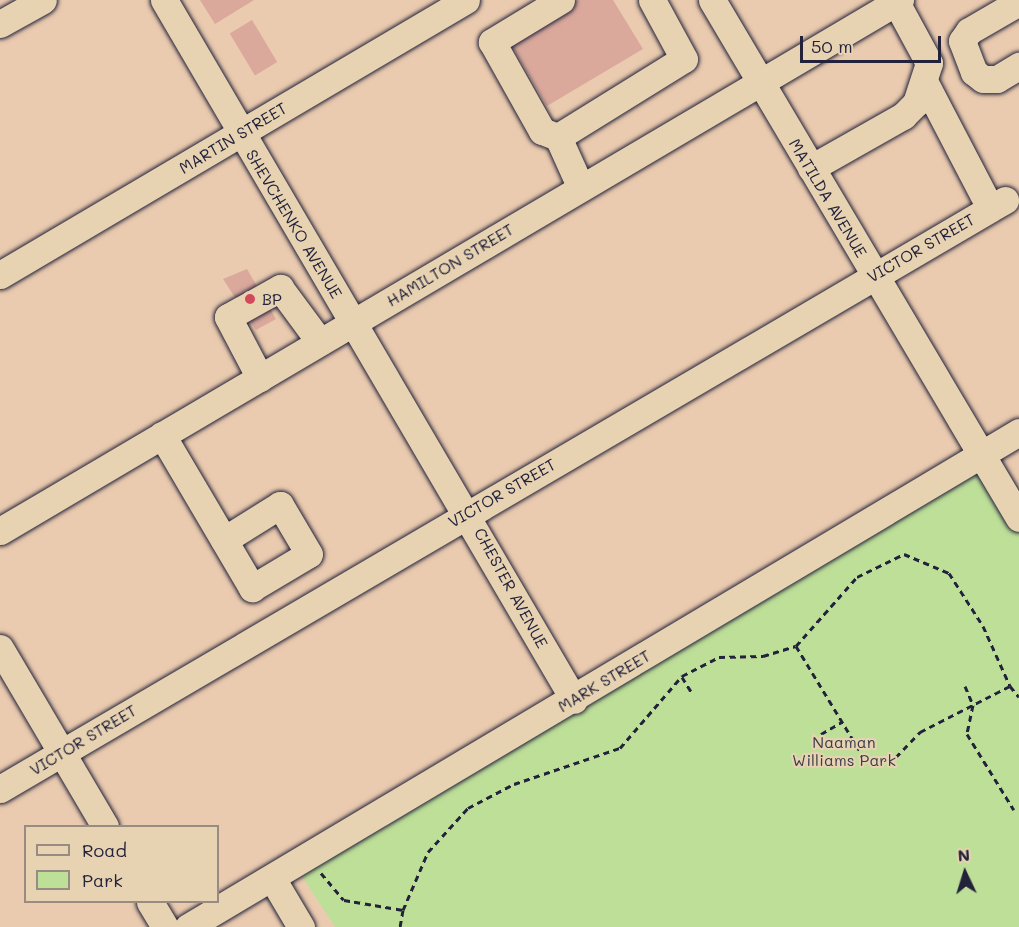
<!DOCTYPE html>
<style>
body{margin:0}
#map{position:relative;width:1019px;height:927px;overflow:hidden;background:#ebcbaf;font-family:Mali,sans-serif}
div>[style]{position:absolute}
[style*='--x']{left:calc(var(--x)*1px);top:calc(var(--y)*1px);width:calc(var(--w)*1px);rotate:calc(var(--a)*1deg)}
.green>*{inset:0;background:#bedf98}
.building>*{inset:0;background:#daa99c;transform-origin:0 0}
.path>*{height:3px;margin-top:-1.5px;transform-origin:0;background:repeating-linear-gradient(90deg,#22223b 0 6px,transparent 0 10.5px)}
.roads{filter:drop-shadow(0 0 2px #22223b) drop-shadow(0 0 2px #22223b)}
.minor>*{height:27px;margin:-13.5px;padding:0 13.5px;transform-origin:13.5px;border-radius:13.5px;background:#e7d2b1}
.dots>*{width:16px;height:16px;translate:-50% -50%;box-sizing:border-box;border:3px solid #e7d2b1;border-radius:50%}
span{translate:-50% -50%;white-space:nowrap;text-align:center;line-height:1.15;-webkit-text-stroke:4.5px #e7d2b1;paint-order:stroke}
.street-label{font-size:16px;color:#22223b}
.poi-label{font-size:16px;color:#22223b}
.left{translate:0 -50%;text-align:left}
.park-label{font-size:16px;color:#393e49}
.legend{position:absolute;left:24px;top:825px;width:195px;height:78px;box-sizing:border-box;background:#e7d2b1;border:2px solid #988c82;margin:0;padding:8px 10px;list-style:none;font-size:18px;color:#22223b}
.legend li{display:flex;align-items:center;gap:12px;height:30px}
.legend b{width:30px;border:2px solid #988c82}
.north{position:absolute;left:935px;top:843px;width:60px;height:60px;-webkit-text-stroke:4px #e7d2b1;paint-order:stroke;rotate:356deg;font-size:16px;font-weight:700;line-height:24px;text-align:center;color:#22223b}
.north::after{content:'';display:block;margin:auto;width:21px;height:27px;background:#22223b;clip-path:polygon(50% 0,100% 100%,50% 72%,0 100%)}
.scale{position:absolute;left:800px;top:36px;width:141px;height:27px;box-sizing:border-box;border:3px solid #22223b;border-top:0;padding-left:8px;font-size:18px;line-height:21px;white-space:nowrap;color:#22223b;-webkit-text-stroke:4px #e7d2b1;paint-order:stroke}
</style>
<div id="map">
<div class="green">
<i style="clip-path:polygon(985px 465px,1019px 509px,1019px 927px,335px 927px,298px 870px)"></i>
</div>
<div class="building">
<i style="clip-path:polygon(200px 0,254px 0,215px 24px)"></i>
<i style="clip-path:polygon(578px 0,613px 0,643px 49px,547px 106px,509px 41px)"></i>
<i style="left:252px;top:20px;width:49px;height:26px;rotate:59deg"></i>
<i style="clip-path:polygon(247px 269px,276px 319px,256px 330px,223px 279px)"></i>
</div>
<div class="path">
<i style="--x:796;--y:646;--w:92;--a:-48.5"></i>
<i style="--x:857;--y:577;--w:52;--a:-26.1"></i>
<i style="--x:904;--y:554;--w:49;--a:22.9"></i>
<i style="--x:949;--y:573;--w:63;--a:57.3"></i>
<i style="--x:983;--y:626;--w:66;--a:65.8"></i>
<i style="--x:682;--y:677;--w:19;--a:58"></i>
<i style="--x:965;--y:686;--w:21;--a:67"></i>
<i style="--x:973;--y:705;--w:30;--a:102"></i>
<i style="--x:967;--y:734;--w:89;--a:58.3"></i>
<i style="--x:821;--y:734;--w:24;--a:-30"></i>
<i style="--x:321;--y:873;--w:35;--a:50"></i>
<i style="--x:344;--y:900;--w:60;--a:9.6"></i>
<i style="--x:403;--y:910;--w:17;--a:100"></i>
<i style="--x:403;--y:910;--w:63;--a:-66.7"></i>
<i style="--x:428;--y:852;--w:59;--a:-47.7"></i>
<i style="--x:468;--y:808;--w:52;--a:-27.6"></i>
<i style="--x:514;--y:784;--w:112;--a:-18.8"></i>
<i style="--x:620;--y:748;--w:95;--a:-49.3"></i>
<i style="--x:682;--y:676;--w:42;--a:-27.2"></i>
<i style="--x:719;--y:657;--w:44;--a:-1.3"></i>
<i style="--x:763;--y:656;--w:34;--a:-17"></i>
<i style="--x:796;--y:646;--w:129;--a:58.7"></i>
<i style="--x:863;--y:756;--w:13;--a:13"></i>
<i style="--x:876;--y:759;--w:20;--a:-6"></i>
<i style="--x:896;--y:757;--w:35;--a:-46"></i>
<i style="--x:920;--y:732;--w:101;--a:-27.1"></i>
<i style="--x:1010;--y:686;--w:14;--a:51"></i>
</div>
<div class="roads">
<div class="minor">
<i style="--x:164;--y:0;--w:811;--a:59.64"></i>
<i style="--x:561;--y:0;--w:81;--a:148.7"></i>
<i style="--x:492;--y:42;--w:102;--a:60.7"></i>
<i style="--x:542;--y:131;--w:17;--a:21"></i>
<i style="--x:558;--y:137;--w:54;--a:65.8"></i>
<i style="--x:712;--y:0;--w:602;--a:59.35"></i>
<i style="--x:1019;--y:2;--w:58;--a:149.9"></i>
<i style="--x:969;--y:31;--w:12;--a:125"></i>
<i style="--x:962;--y:41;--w:33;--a:69"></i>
<i style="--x:974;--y:72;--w:11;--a:38"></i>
<i style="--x:983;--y:79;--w:14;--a:0"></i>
<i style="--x:997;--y:79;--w:26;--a:-31"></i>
<i style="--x:0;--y:24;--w:49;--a:-29.2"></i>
<i style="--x:924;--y:81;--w:143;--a:62.5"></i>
<i style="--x:558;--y:137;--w:148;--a:-31.8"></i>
<i style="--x:684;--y:59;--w:67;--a:-118.5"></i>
<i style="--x:811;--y:168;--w:106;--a:-29.5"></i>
<i style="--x:903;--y:116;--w:18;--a:-45"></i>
<i style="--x:916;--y:103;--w:42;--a:-72"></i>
<i style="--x:929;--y:63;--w:69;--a:-118.4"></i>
<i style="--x:0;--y:275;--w:541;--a:-30.55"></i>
<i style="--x:260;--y:378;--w:69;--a:-117.7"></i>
<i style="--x:228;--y:317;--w:60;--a:-29.1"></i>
<i style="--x:280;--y:288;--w:67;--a:53.5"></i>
<i style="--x:162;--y:435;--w:178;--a:59.5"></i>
<i style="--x:252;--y:588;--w:66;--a:-30.8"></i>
<i style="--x:309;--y:554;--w:57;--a:-120.6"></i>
<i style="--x:280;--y:505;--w:66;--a:148"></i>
<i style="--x:0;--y:531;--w:1045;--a:-30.54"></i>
<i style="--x:0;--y:648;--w:207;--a:59.5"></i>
<i style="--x:0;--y:789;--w:1165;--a:-30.37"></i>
<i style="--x:272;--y:878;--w:57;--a:59.4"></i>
<i style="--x:150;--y:902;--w:29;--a:59"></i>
<i style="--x:188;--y:927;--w:967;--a:-30.78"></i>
</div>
</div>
<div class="dots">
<i style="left:250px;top:299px;background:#d1495b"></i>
</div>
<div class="street-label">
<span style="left:233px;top:138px;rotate:-31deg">MARTIN STREET</span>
<span style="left:828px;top:198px;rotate:59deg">MATILDA AVENUE</span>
<span style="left:294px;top:224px;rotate:59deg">SHEVCHENKO AVENUE</span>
<span style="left:921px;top:248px;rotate:-30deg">VICTOR STREET</span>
<span style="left:450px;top:265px;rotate:-31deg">HAMILTON STREET</span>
<span style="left:502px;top:493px;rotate:-30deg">VICTOR STREET</span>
<span style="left:511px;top:588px;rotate:61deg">CHESTER AVENUE</span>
<span style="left:604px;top:681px;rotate:-31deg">MARK STREET</span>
<span style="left:83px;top:740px;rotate:-31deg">VICTOR STREET</span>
</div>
<div class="poi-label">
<span class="left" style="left:262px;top:299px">BP</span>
</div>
<div class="park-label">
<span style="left:844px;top:751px">Naaman<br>Williams Park</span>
</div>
<ul class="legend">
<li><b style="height:8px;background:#e7d2b1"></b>Road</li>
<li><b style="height:16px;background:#bedf98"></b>Park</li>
</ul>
<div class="north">N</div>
<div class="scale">50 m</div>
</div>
